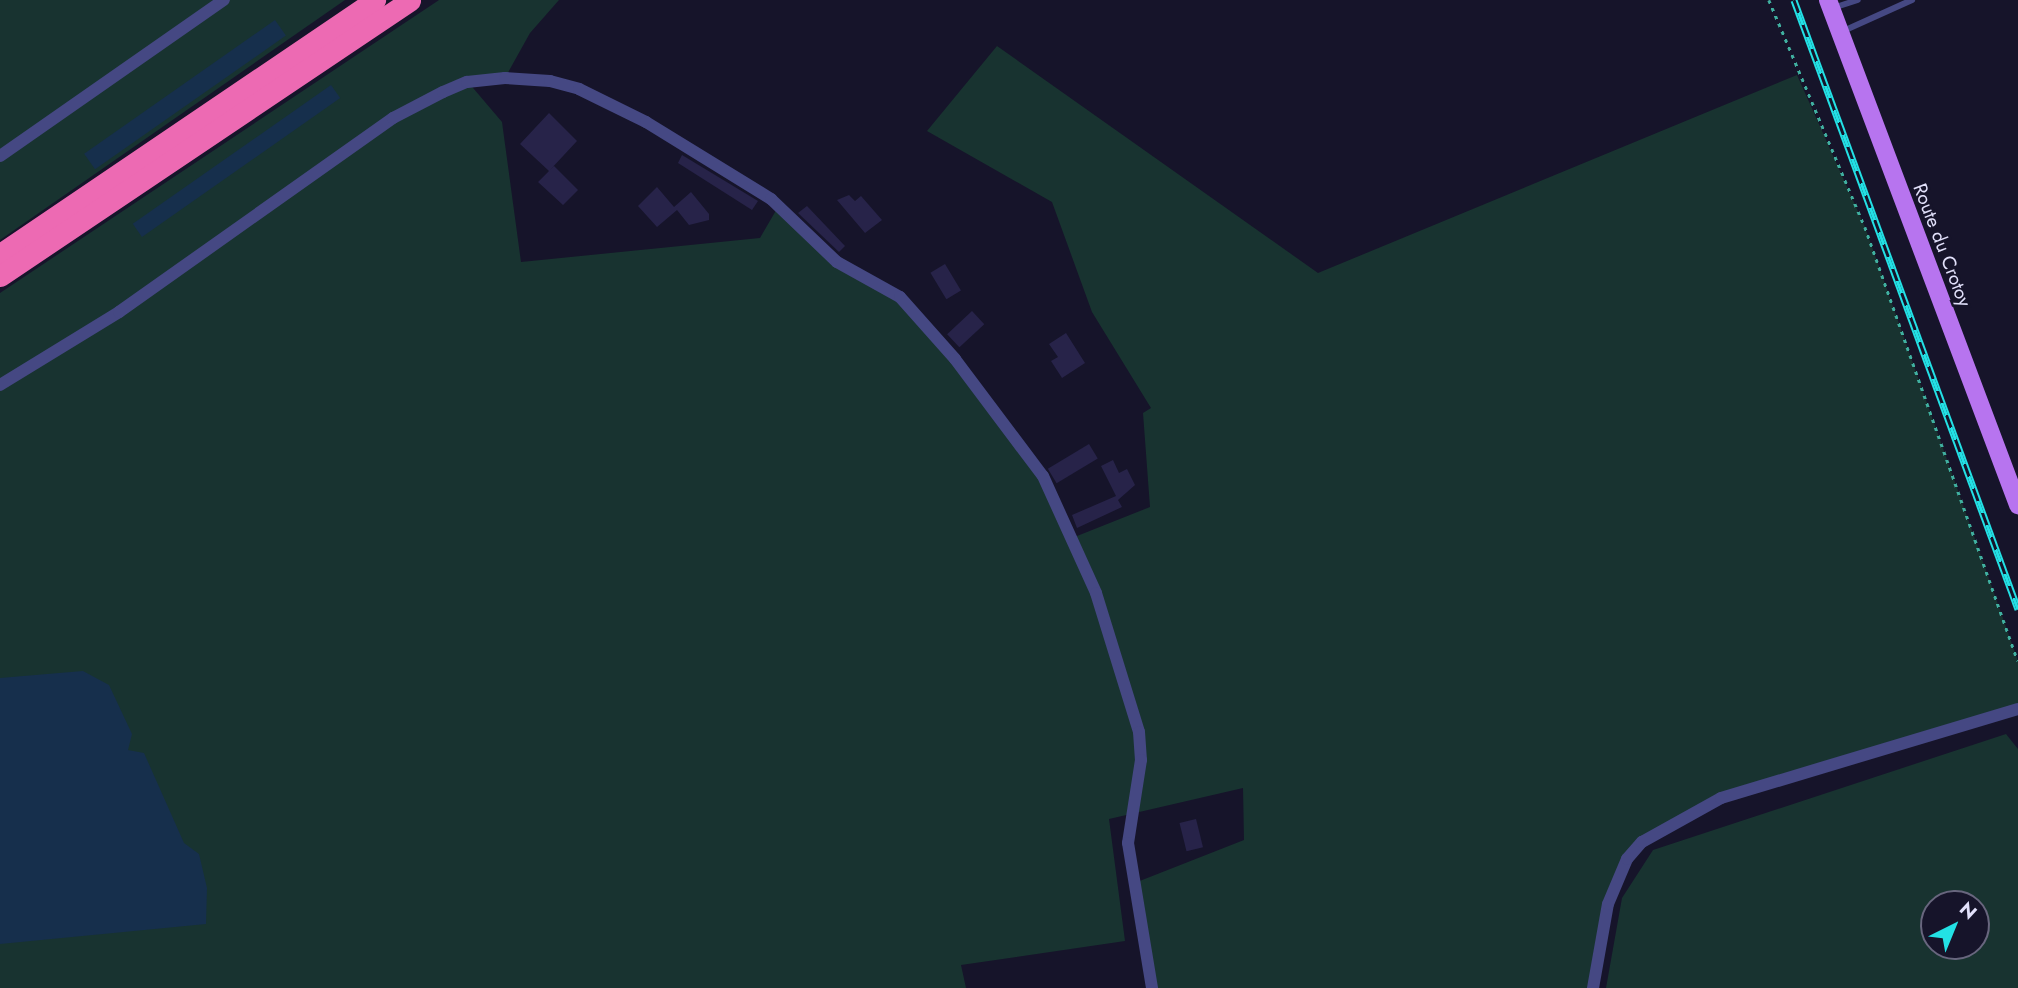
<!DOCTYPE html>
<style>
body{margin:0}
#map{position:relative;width:2018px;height:988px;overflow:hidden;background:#16142a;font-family:Jost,sans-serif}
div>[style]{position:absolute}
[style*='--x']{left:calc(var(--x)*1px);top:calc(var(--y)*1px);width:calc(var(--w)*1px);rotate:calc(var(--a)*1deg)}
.green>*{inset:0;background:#183330}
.water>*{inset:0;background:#162f4c;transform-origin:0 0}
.building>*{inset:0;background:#272349;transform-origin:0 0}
.path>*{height:2.5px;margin-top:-1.25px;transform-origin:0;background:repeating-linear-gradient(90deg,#40b0a0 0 3.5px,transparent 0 8.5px)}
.lane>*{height:6px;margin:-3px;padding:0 3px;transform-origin:3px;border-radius:3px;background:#454883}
.street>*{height:12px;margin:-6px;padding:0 6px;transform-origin:6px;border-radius:6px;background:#454883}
.primary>*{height:18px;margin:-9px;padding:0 9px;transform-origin:9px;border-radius:9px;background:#b774ef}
.highway>*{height:21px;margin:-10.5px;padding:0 10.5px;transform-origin:10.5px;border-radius:10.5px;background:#ed6ab3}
.rail>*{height:7px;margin-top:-3.5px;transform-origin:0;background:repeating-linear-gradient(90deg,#16142a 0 13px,#23e1e5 0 26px);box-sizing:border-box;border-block:2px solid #23e1e5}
span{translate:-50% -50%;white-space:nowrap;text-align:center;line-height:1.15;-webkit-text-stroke:5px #16142a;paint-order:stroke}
.street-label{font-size:19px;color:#e2e1fb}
.north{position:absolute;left:1920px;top:890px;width:70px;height:70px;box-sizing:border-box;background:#16142a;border:2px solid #68667e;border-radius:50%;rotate:43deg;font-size:19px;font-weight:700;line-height:28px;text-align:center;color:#e2e1fb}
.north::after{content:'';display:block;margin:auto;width:24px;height:32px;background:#23e1e5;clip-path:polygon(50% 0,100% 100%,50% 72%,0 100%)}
</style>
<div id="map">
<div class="green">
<i style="clip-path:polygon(0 0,345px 0,0 240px)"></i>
<i style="clip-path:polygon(439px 0,559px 0,530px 33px,505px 78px,468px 82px,502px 122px,521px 262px,760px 238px,778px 207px,821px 250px,887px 287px,1024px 449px,1072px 538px,1150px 507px,1143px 413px,1151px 408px,1092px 312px,1052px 202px,927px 131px,997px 46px,1318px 273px,1797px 75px,1865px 227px,2018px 661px,2018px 709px,1750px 790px,1642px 842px,1608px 904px,1593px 988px,1152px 988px,1132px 884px,1244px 840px,1243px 788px,1109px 819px,1125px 941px,961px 965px,966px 988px,0 988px,0 293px)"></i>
<i style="clip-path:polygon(evenodd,2006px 734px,2018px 749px,2018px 988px,1606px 988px,1622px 898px,1653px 850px,2006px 734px,1934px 904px,1976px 904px,1976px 946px,1934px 946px,1934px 904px)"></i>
</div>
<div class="water">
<i style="left:275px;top:20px;width:19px;height:233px;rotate:55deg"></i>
<i style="left:331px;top:85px;width:16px;height:242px;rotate:55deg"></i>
<i style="clip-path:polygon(83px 671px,109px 685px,132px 734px,128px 750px,144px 753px,184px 843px,199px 854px,207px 888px,206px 924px,0 944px,0 678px)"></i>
</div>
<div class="building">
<i style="clip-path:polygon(549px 113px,577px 141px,550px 170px,554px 166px,578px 190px,563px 205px,538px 182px,549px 171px,520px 144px)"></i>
<i style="clip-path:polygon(682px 155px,758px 201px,752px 210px,678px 163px)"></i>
<i style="clip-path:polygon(657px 187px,674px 207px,691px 192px,709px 214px,709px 220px,689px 225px,677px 210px,657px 227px,638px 206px)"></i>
<i style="clip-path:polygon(849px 195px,855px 201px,861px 196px,882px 220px,865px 233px,837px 200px)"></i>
<i style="clip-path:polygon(807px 206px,845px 246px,839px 252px,798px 213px)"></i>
<i style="left:945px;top:264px;width:31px;height:17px;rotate:59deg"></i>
<i style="left:972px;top:311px;width:18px;height:34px;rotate:47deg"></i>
<i style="clip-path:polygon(1066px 333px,1085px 363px,1062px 378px,1051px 361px,1058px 357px,1049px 344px)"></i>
<i style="left:1089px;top:444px;width:17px;height:48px;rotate:59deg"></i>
<i style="clip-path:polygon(1113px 460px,1119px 473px,1127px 469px,1135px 485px,1118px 500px,1122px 507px,1077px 528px,1072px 515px,1116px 496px,1101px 466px)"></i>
<i style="left:1196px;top:819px;width:29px;height:17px;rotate:76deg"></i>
</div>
<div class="path">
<i style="--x:1769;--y:0;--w:246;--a:67.1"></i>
<i style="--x:1865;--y:227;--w:460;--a:70.6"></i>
</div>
<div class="lane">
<i style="--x:1833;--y:8;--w:26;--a:-18"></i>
<i style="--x:1841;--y:32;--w:78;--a:-24.3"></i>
</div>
<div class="street">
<i style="--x:0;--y:156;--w:273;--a:-34.9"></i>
<i style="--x:0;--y:385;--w:140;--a:-31.5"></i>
<i style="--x:119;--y:312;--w:336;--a:-35.3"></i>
<i style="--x:393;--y:118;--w:56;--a:-27.5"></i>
<i style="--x:443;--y:92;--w:26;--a:-23"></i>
<i style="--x:467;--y:82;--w:38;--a:-6"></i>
<i style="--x:505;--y:78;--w:45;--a:3.8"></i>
<i style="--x:550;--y:81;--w:30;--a:15"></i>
<i style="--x:579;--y:89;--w:75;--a:26.2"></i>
<i style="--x:646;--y:122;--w:147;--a:31.6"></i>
<i style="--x:771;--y:199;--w:91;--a:43.7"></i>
<i style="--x:837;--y:262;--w:72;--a:29.1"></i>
<i style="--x:900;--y:297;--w:83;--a:48.4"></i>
<i style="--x:955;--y:359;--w:146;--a:53.1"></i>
<i style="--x:1043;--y:476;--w:128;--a:65.6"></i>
<i style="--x:1096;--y:593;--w:145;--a:72.8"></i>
<i style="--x:1139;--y:732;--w:28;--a:86"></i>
<i style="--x:1141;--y:760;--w:84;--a:98.9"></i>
<i style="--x:1128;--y:843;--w:147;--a:80.6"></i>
<i style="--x:1593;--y:988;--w:85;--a:-79.9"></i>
<i style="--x:1608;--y:904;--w:49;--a:-67.1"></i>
<i style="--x:1627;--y:859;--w:23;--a:-49"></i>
<i style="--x:1642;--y:842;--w:90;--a:-29.1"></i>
<i style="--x:1721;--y:798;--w:310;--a:-16.7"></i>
</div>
<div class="primary">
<i style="--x:1828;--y:0;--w:540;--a:69.38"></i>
</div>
<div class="highway">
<i style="--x:0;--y:254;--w:453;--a:-34.1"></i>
<i style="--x:0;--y:276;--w:494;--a:-33.9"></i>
</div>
<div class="rail">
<i style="--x:1794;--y:0;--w:649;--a:69.81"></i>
</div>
<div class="street-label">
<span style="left:1942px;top:245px;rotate:69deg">Route du Crotoy</span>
</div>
<div class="north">N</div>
</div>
